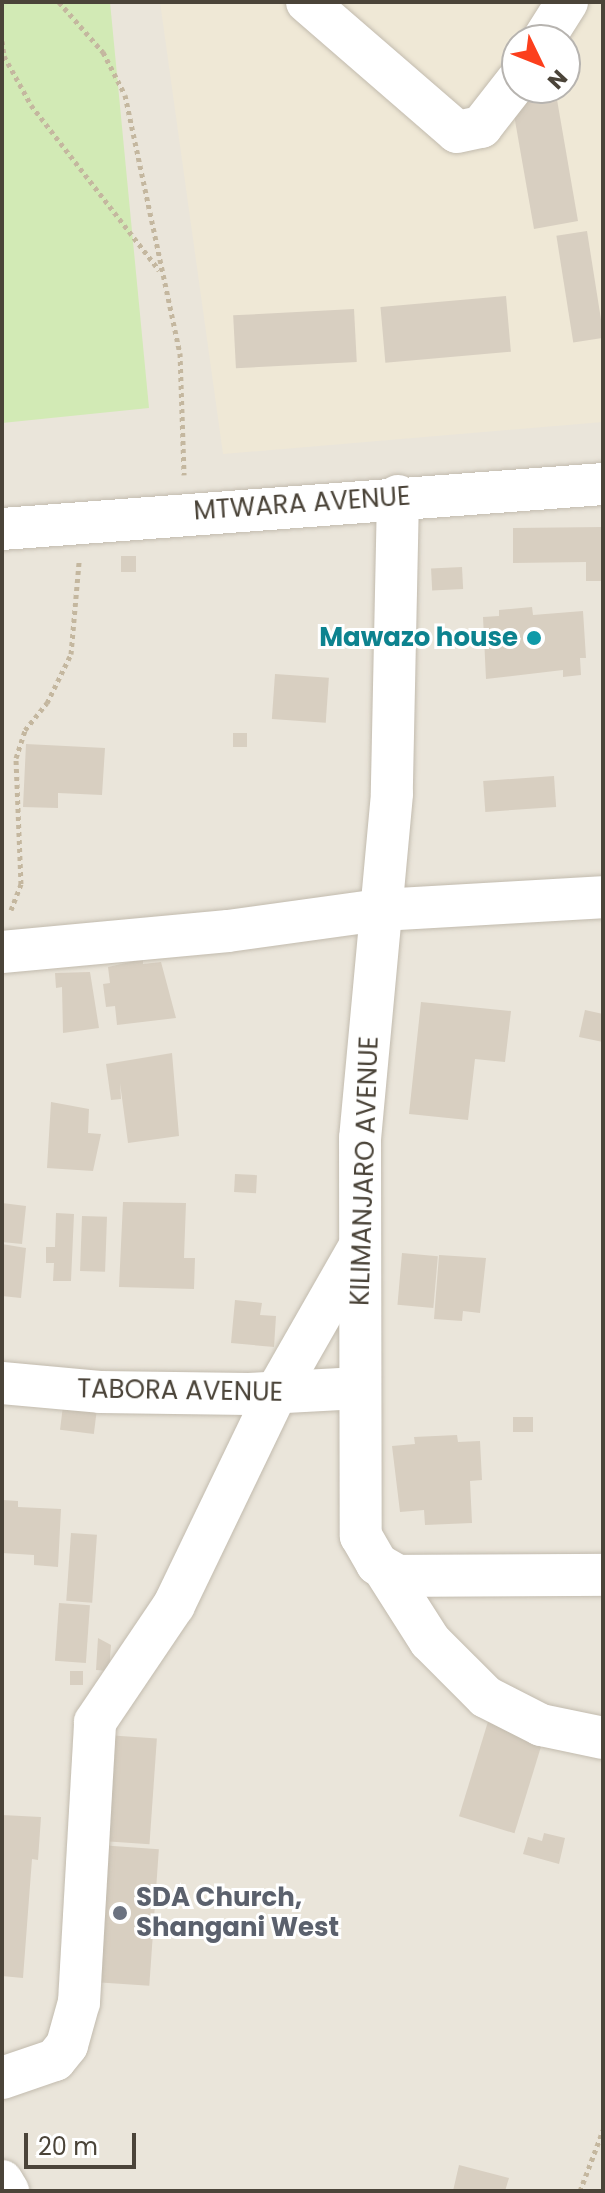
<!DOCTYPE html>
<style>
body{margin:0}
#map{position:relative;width:605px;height:2193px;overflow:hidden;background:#f6f3ec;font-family:Poppins,sans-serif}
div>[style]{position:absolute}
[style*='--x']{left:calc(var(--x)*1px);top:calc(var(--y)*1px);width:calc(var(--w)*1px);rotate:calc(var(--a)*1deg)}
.residential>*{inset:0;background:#eae5da}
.education>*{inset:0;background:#efe8d6}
.green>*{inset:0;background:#d2eab5}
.building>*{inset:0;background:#d8cfc1;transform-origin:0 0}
.path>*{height:5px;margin-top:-2.5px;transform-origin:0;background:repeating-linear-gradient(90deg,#c4b79f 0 4px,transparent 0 8px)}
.roads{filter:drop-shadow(0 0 2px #c2bbae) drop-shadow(0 0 2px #c2bbae)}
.minor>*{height:42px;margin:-21px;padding:0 21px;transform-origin:21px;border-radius:21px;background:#fff}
.dots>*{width:22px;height:22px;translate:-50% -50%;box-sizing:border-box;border:4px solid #fff;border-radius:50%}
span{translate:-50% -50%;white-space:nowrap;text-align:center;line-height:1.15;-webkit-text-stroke:6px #fff;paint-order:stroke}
.street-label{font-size:26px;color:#4b4439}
.culture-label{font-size:26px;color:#0d838f;font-weight:700}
.right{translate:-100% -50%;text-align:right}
.worship-label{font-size:26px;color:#5b616d;font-weight:700}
.left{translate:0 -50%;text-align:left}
.frame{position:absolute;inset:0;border:4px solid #4b4439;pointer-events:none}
.north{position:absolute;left:501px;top:24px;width:80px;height:80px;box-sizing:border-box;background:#fff;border:2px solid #b7b4b0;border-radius:50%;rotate:133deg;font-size:22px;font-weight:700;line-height:32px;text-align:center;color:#4b4439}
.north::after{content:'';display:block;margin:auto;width:28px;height:36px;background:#fc3f1d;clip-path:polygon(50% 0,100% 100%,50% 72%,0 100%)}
.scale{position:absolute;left:24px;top:2133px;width:112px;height:36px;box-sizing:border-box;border:4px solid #4b4439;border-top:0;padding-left:10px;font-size:24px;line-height:28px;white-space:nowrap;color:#4b4439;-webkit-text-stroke:6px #fff;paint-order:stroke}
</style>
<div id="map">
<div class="residential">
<i style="clip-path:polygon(evenodd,2px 2px,603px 2px,603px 2191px,2px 2191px,2px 2px,517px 40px,565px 40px,565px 88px,517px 88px,517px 40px)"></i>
</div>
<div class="education">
<i style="clip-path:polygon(evenodd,160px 2px,603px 2px,603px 422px,223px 454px,160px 2px,517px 40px,565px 40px,565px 88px,517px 88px,517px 40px)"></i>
</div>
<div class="green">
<i style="clip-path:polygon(2px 2px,110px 2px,149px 408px,2px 423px)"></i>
</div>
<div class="building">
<i style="clip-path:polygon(530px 88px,555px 88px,578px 221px,534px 229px,510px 92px)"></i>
<i style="left:587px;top:231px;width:108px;height:31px;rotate:81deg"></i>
<i style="left:506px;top:296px;width:56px;height:126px;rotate:85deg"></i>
<i style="left:354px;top:309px;width:53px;height:121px;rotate:87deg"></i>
<i style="clip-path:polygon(603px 527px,603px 581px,586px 581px,586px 562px,513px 563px,513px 528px)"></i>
<i style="left:121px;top:556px;width:15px;height:16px"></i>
<i style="left:462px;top:567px;width:22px;height:31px;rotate:87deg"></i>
<i style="clip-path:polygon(532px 607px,533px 615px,583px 611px,586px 658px,580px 658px,581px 675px,563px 677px,563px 670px,486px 679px,483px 617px,499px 616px,499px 610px)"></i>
<i style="left:275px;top:674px;width:54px;height:45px;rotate:4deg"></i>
<i style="left:233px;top:733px;width:14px;height:14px"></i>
<i style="clip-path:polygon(26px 744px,105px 748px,102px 795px,58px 793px,58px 808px,23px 807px)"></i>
<i style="left:554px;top:776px;width:31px;height:71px;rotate:86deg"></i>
<i style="clip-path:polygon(143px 959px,143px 964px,161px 962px,176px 1018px,117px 1025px,115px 1006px,106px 1007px,103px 984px,110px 983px,108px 967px)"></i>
<i style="clip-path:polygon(90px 972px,99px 1028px,63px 1033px,62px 987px,56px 988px,55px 973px)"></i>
<i style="clip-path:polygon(421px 1002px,511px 1011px,505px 1062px,475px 1059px,468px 1120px,409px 1114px)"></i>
<i style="clip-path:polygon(585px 1010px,603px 1014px,603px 1042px,579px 1037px)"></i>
<i style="clip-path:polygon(172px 1053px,179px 1136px,128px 1143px,120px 1083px,121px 1099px,111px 1100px,106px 1064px)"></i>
<i style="clip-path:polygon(51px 1102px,89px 1109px,88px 1133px,101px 1134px,93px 1171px,47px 1168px)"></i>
<i style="left:235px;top:1174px;width:22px;height:18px;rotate:3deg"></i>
<i style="clip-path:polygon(123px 1202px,186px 1203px,184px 1258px,195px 1258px,194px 1289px,119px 1287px)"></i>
<i style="clip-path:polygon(2px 1203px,26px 1206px,22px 1244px,2px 1242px)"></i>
<i style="clip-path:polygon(56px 1213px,74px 1214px,71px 1281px,53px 1281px,54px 1263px,46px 1263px,46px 1247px,55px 1247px)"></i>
<i style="left:82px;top:1216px;width:25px;height:55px;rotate:2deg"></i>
<i style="clip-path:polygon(2px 1244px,26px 1248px,21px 1298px,2px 1296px)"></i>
<i style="left:402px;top:1253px;width:36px;height:52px;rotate:5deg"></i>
<i style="clip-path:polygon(439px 1255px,486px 1258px,480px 1313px,463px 1311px,462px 1321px,434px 1319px)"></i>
<i style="clip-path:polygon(235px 1300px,262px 1303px,260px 1315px,276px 1316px,274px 1347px,231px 1343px)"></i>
<i style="left:63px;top:1406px;width:34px;height:24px;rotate:7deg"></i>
<i style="left:513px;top:1417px;width:20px;height:15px"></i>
<i style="clip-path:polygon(457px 1435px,458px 1442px,480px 1441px,482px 1480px,470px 1481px,472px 1523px,425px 1525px,424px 1510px,400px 1512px,392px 1446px,415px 1444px,414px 1437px)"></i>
<i style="clip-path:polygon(2px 1500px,18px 1501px,18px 1507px,61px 1509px,58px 1567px,34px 1565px,34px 1555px,2px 1553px)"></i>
<i style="left:71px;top:1533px;width:26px;height:68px;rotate:4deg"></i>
<i style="left:59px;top:1603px;width:31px;height:58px;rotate:4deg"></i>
<i style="clip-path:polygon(98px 1638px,111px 1645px,109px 1671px,96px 1670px)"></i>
<i style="left:70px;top:1671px;width:13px;height:14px"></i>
<i style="left:490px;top:1715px;width:58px;height:106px;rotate:17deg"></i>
<i style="left:106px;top:1735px;width:51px;height:106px;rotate:4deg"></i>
<i style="clip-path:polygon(2px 1815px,41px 1817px,38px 1860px,32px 1859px,23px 1978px,2px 1976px)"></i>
<i style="clip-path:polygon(544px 1833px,565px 1838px,559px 1864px,523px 1854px,528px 1837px,542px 1841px)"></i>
<i style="left:99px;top:1845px;width:60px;height:137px;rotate:4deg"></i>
<i style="clip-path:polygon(459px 2165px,509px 2178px,505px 2191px,453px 2191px)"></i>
</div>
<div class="path">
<i style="--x:59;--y:2;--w:67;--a:48.7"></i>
<i style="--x:103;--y:52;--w:48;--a:62.9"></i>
<i style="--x:125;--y:95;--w:264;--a:78"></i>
<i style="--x:180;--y:353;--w:122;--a:88.1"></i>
<i style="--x:2;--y:41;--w:15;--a:82"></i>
<i style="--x:4;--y:56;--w:56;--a:61.1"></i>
<i style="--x:31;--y:105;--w:209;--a:52.2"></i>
<i style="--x:11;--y:910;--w:28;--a:-69"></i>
<i style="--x:21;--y:884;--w:126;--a:-92.3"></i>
<i style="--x:16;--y:758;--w:29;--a:-72"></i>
<i style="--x:25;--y:730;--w:35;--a:-51"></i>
<i style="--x:47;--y:703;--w:55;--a:-63.9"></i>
<i style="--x:71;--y:654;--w:92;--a:-85"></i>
<i style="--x:580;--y:2191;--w:65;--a:-69.3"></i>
</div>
<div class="roads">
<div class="minor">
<i style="--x:307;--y:2;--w:198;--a:40.9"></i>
<i style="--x:457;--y:132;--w:25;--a:-12"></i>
<i style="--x:481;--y:127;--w:58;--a:-52"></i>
<i style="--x:543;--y:40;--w:45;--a:-57.7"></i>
<i style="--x:398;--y:496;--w:298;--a:91.2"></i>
<i style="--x:392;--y:794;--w:345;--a:95.3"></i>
<i style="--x:360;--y:1138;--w:398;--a:89.9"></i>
<i style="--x:361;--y:1536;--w:32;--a:60"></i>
<i style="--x:377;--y:1564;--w:24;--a:30"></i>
<i style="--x:398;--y:1576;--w:205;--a:-0.3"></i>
<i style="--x:2;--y:529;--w:603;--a:-4.28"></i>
<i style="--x:2;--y:952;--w:227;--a:-5.3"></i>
<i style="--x:228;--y:931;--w:153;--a:-7.9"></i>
<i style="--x:380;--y:910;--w:223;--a:-3.3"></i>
<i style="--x:2;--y:1383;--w:98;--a:5.2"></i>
<i style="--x:100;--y:1392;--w:149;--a:0.8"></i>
<i style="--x:249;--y:1394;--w:110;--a:-3.1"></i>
<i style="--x:386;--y:1572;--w:82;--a:57.5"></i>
<i style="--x:430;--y:1641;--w:79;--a:45"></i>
<i style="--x:486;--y:1697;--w:62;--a:27"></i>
<i style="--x:541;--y:1725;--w:63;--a:11.8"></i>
<i style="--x:2;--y:2078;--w:56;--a:-18.8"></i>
<i style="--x:55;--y:2060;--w:19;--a:-51"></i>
<i style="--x:67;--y:2045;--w:45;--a:-74.4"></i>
<i style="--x:79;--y:2002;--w:280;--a:-86.7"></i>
<i style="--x:95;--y:1722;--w:141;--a:-56"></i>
<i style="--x:174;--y:1605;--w:235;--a:-64.3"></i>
<i style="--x:276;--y:1393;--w:166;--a:-60.3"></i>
<i style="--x:2;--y:2181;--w:12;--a:59"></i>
</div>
</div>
<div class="dots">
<i style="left:534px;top:638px;background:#0f9aa8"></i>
<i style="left:120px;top:1913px;background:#6b7280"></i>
</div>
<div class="street-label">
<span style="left:302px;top:504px;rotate:-4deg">MTWARA AVENUE</span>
<span style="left:365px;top:1171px;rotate:-88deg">KILIMANJARO AVENUE</span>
<span style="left:180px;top:1391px;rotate:1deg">TABORA AVENUE</span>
</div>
<div class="culture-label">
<span class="right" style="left:518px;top:638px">Mawazo house</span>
</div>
<div class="worship-label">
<span class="left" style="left:136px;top:1913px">SDA Church,<br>Shangani West</span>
</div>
<div class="frame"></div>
<div class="north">N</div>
<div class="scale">20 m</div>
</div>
